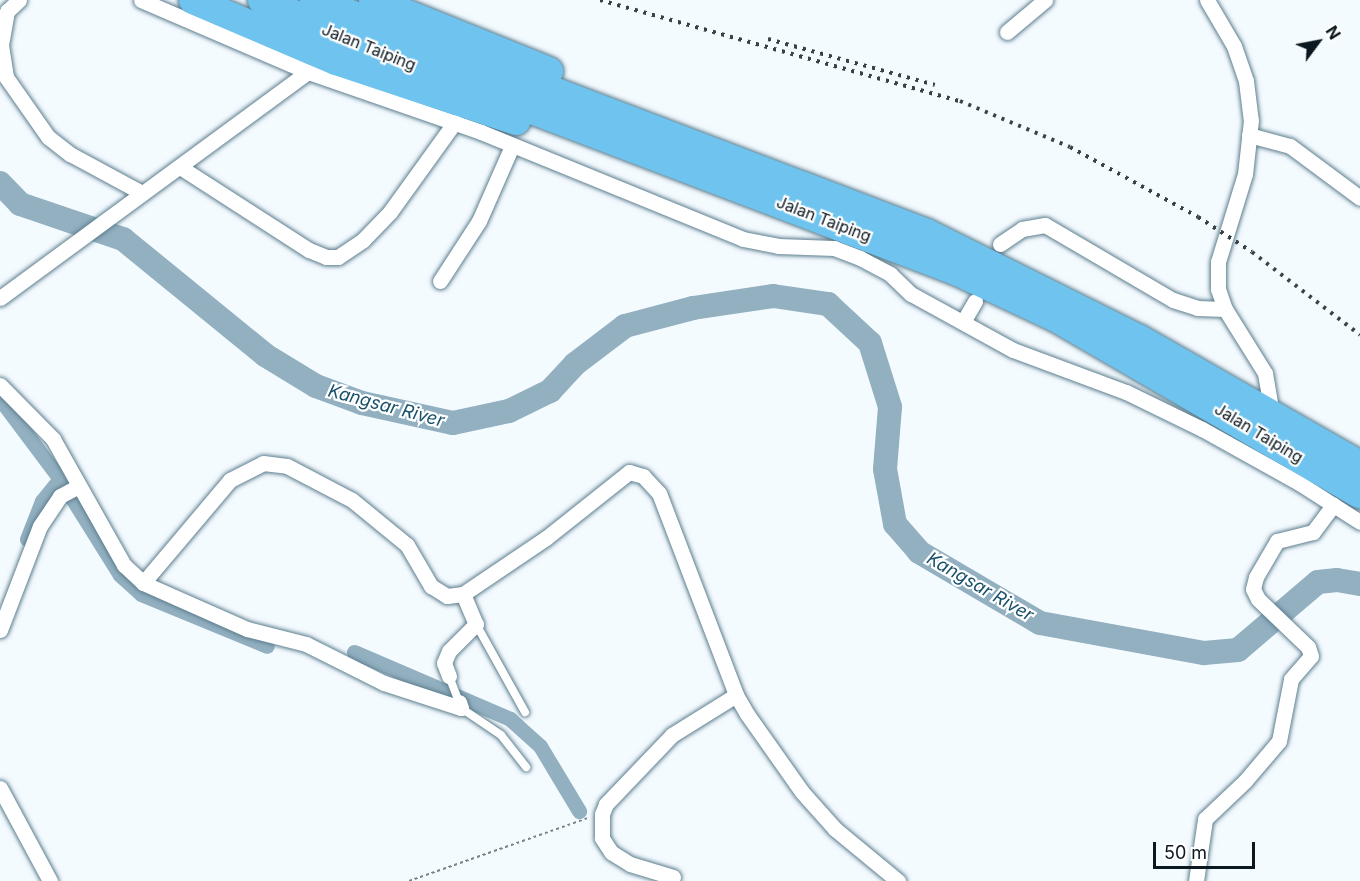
<!DOCTYPE html>
<style>
body{margin:0}
#map{position:relative;width:1360px;height:881px;overflow:hidden;background:#f4fbff;font-family:Inter,sans-serif}
div>[style]{position:absolute}
[style*='--x']{left:calc(var(--x)*1px);top:calc(var(--y)*1px);width:calc(var(--w)*1px);rotate:calc(var(--a)*1deg)}
.canal>*{height:15px;margin:-7.5px;padding:0 7.5px;transform-origin:7.5px;border-radius:7.5px;background:#92b0c0}
.river>*{height:24px;margin:-12px;padding:0 12px;transform-origin:12px;border-radius:12px;background:#92b0c0}
.path>*{height:2px;margin-top:-1px;transform-origin:0;background:repeating-linear-gradient(90deg,#7a848a 0 3px,transparent 0 6px)}
.roads{filter:drop-shadow(0 0 2px #5d7e8f) drop-shadow(0 0 2px #5d7e8f)}
.lane>*{height:8px;margin:-4px;padding:0 4px;transform-origin:4px;border-radius:4px;background:#fff}
.street>*{height:15px;margin:-7.5px;padding:0 7.5px;transform-origin:7.5px;border-radius:7.5px;background:#fff}
.highway>*{height:28px;margin:-14px;padding:0 14px;transform-origin:14px;border-radius:14px;background:#6fc4ef}
.rail>*{height:4px;margin-top:-2px;transform-origin:0;background:repeating-linear-gradient(90deg,#364249 0 3px,transparent 0 9px)}
span{translate:-50% -50%;white-space:nowrap;text-align:center;line-height:1.15;-webkit-text-stroke:4.5px #fff;paint-order:stroke}
.street-label{font-size:16px;color:#0b181f}
.water-label{font-size:18px;color:#19516a;font-style:italic}
.north{position:absolute;left:1288px;top:12px;width:60px;height:60px;-webkit-text-stroke:4px #fff;paint-order:stroke;rotate:58deg;font-size:16px;font-weight:700;line-height:24px;text-align:center;color:#0b181f}
.north::after{content:'';display:block;margin:auto;width:21px;height:27px;background:#0b181f;clip-path:polygon(50% 0,100% 100%,50% 72%,0 100%)}
.scale{position:absolute;left:1153px;top:842px;width:102px;height:27px;box-sizing:border-box;border:3px solid #0b181f;border-top:0;padding-left:8px;font-size:18px;line-height:21px;white-space:nowrap;color:#0b181f;-webkit-text-stroke:4px #fff;paint-order:stroke}
</style>
<div id="map">
<div class="canal">
<i style="--x:0;--y:399;--w:100;--a:53.1"></i>
<i style="--x:60;--y:479;--w:113;--a:58"></i>
<i style="--x:120;--y:575;--w:28;--a:42"></i>
<i style="--x:141;--y:594;--w:136;--a:22.4"></i>
<i style="--x:27;--y:539;--w:41;--a:-68.5"></i>
<i style="--x:42;--y:501;--w:28;--a:-51"></i>
<i style="--x:354;--y:652;--w:170;--a:23.2"></i>
<i style="--x:510;--y:719;--w:40;--a:42"></i>
<i style="--x:540;--y:746;--w:76;--a:59"></i>
</div>
<div class="river">
<i style="--x:0;--y:183;--w:29;--a:46"></i>
<i style="--x:20;--y:204;--w:109;--a:18.8"></i>
<i style="--x:123;--y:239;--w:183;--a:39.2"></i>
<i style="--x:265;--y:355;--w:60;--a:31.3"></i>
<i style="--x:316;--y:386;--w:49;--a:20.3"></i>
<i style="--x:362;--y:403;--w:93;--a:12.4"></i>
<i style="--x:453;--y:423;--w:57;--a:-12.1"></i>
<i style="--x:509;--y:411;--w:46;--a:-26"></i>
<i style="--x:550;--y:391;--w:37;--a:-47"></i>
<i style="--x:575;--y:364;--w:63;--a:-37.2"></i>
<i style="--x:625;--y:326;--w:70;--a:-14.8"></i>
<i style="--x:693;--y:308;--w:81;--a:-8.5"></i>
<i style="--x:773;--y:296;--w:56;--a:8.3"></i>
<i style="--x:828;--y:304;--w:57;--a:42.9"></i>
<i style="--x:870;--y:343;--w:67;--a:72.6"></i>
<i style="--x:890;--y:407;--w:62;--a:94.6"></i>
<i style="--x:885;--y:469;--w:56;--a:79.7"></i>
<i style="--x:895;--y:524;--w:37;--a:49"></i>
<i style="--x:919;--y:552;--w:140;--a:30.4"></i>
<i style="--x:1040;--y:623;--w:167;--a:10.4"></i>
<i style="--x:1204;--y:653;--w:34;--a:-5"></i>
<i style="--x:1238;--y:650;--w:105;--a:-40.4"></i>
<i style="--x:1318;--y:582;--w:19;--a:-6"></i>
<i style="--x:1337;--y:580;--w:23;--a:10"></i>
</div>
<div class="path">
<i style="--x:409;--y:881;--w:190;--a:-19.4"></i>
</div>
<div class="roads">
<div class="lane">
<i style="--x:476;--y:624;--w:101;--a:60.9"></i>
<i style="--x:449;--y:676;--w:28;--a:69"></i>
<i style="--x:461;--y:708;--w:48;--a:34"></i>
<i style="--x:501;--y:735;--w:41;--a:52"></i>
</div>
<div class="street">
<i style="--x:19;--y:0;--w:16;--a:137"></i>
<i style="--x:7;--y:11;--w:35;--a:100"></i>
<i style="--x:1;--y:45;--w:32;--a:81"></i>
<i style="--x:6;--y:77;--w:73;--a:55"></i>
<i style="--x:48;--y:137;--w:28;--a:38"></i>
<i style="--x:70;--y:154;--w:82;--a:28.4"></i>
<i style="--x:141;--y:0;--w:182;--a:23.3"></i>
<i style="--x:308;--y:72;--w:183;--a:19.1"></i>
<i style="--x:481;--y:132;--w:283;--a:22.2"></i>
<i style="--x:743;--y:239;--w:36;--a:11"></i>
<i style="--x:778;--y:246;--w:56;--a:2"></i>
<i style="--x:834;--y:248;--w:28;--a:21"></i>
<i style="--x:860;--y:258;--w:34;--a:28"></i>
<i style="--x:890;--y:274;--w:29;--a:44"></i>
<i style="--x:911;--y:294;--w:116;--a:28.8"></i>
<i style="--x:1013;--y:350;--w:121;--a:20.4"></i>
<i style="--x:1126;--y:392;--w:85;--a:26"></i>
<i style="--x:1202;--y:429;--w:111;--a:29.1"></i>
<i style="--x:1299;--y:483;--w:72;--a:32.6"></i>
<i style="--x:1207;--y:0;--w:53;--a:59.6"></i>
<i style="--x:1234;--y:46;--w:37;--a:71"></i>
<i style="--x:1246;--y:81;--w:39;--a:83"></i>
<i style="--x:1251;--y:120;--w:54;--a:96.3"></i>
<i style="--x:1245;--y:174;--w:92;--a:107.1"></i>
<i style="--x:1218;--y:262;--w:27;--a:90"></i>
<i style="--x:1218;--y:289;--w:21;--a:71"></i>
<i style="--x:1225;--y:309;--w:75;--a:58"></i>
<i style="--x:1265;--y:373;--w:42;--a:80.3"></i>
<i style="--x:1007;--y:32;--w:50;--a:-40.1"></i>
<i style="--x:1249;--y:135;--w:42;--a:15"></i>
<i style="--x:1290;--y:146;--w:87;--a:36.6"></i>
<i style="--x:180;--y:167;--w:153;--a:32.8"></i>
<i style="--x:309;--y:250;--w:18;--a:22"></i>
<i style="--x:326;--y:257;--w:12;--a:0"></i>
<i style="--x:338;--y:257;--w:30;--a:-34"></i>
<i style="--x:363;--y:240;--w:39;--a:-46"></i>
<i style="--x:390;--y:212;--w:111;--a:-54.2"></i>
<i style="--x:1000;--y:244;--w:27;--a:-34"></i>
<i style="--x:1022;--y:229;--w:23;--a:-10"></i>
<i style="--x:1045;--y:225;--w:148;--a:30.4"></i>
<i style="--x:1173;--y:300;--w:25;--a:18"></i>
<i style="--x:1197;--y:308;--w:28;--a:2"></i>
<i style="--x:440;--y:281;--w:72;--a:-57"></i>
<i style="--x:479;--y:221;--w:82;--a:-66.3"></i>
<i style="--x:0;--y:298;--w:382;--a:-36.3"></i>
<i style="--x:963;--y:322;--w:24;--a:-60"></i>
<i style="--x:0;--y:385;--w:76;--a:45.5"></i>
<i style="--x:53;--y:439;--w:145;--a:60.6"></i>
<i style="--x:124;--y:565;--w:26;--a:43"></i>
<i style="--x:143;--y:583;--w:114;--a:23.9"></i>
<i style="--x:247;--y:629;--w:61;--a:14.3"></i>
<i style="--x:306;--y:644;--w:87;--a:26.6"></i>
<i style="--x:384;--y:683;--w:81;--a:18"></i>
<i style="--x:461;--y:708;--w:6;--a:-108"></i>
<i style="--x:143;--y:583;--w:135;--a:-49.8"></i>
<i style="--x:230;--y:480;--w:37;--a:-27"></i>
<i style="--x:263;--y:463;--w:24;--a:7"></i>
<i style="--x:287;--y:466;--w:73;--a:27.6"></i>
<i style="--x:352;--y:500;--w:71;--a:39.3"></i>
<i style="--x:407;--y:545;--w:48;--a:59.7"></i>
<i style="--x:431;--y:586;--w:19;--a:32"></i>
<i style="--x:447;--y:596;--w:16;--a:-7"></i>
<i style="--x:463;--y:594;--w:33;--a:67"></i>
<i style="--x:476;--y:624;--w:38;--a:135"></i>
<i style="--x:449;--y:651;--w:13;--a:113"></i>
<i style="--x:444;--y:663;--w:14;--a:69"></i>
<i style="--x:463;--y:594;--w:100;--a:-34"></i>
<i style="--x:546;--y:538;--w:106;--a:-38.5"></i>
<i style="--x:629;--y:472;--w:15;--a:16"></i>
<i style="--x:643;--y:476;--w:23;--a:47"></i>
<i style="--x:659;--y:493;--w:216;--a:69.1"></i>
<i style="--x:736;--y:695;--w:22;--a:60"></i>
<i style="--x:747;--y:714;--w:95;--a:54.8"></i>
<i style="--x:802;--y:792;--w:50;--a:48.3"></i>
<i style="--x:835;--y:829;--w:82;--a:39.5"></i>
<i style="--x:0;--y:630;--w:111;--a:-69"></i>
<i style="--x:40;--y:526;--w:36;--a:-56"></i>
<i style="--x:60;--y:496;--w:21;--a:-28"></i>
<i style="--x:0;--y:788;--w:106;--a:61.7"></i>
<i style="--x:673;--y:877;--w:45;--a:-163.2"></i>
<i style="--x:630;--y:864;--w:22;--a:-148"></i>
<i style="--x:611;--y:852;--w:17;--a:-123"></i>
<i style="--x:602;--y:838;--w:24;--a:-90"></i>
<i style="--x:602;--y:814;--w:11;--a:-68"></i>
<i style="--x:606;--y:804;--w:95;--a:-46.3"></i>
<i style="--x:672;--y:735;--w:75;--a:-32"></i>
<i style="--x:1196;--y:881;--w:63;--a:-81.7"></i>
<i style="--x:1205;--y:819;--w:55;--a:-43.5"></i>
<i style="--x:1245;--y:781;--w:52;--a:-49.6"></i>
<i style="--x:1279;--y:741;--w:63;--a:-79"></i>
<i style="--x:1291;--y:679;--w:30;--a:-49"></i>
<i style="--x:1311;--y:656;--w:9;--a:-108"></i>
<i style="--x:1308;--y:647;--w:69;--a:-136.2"></i>
<i style="--x:1258;--y:599;--w:11;--a:-117"></i>
<i style="--x:1253;--y:589;--w:12;--a:-76"></i>
<i style="--x:1256;--y:577;--w:42;--a:-59.7"></i>
<i style="--x:1277;--y:541;--w:37;--a:-14"></i>
<i style="--x:1313;--y:532;--w:34;--a:-53"></i>
</div>
<div class="highway">
<i style="--x:193;--y:0;--w:155;--a:23.1"></i>
<i style="--x:336;--y:61;--w:190;--a:18.4"></i>
<i style="--x:262;--y:0;--w:148;--a:23.5"></i>
<i style="--x:398;--y:59;--w:599;--a:20.82"></i>
<i style="--x:958;--y:272;--w:108;--a:25.1"></i>
<i style="--x:1056;--y:318;--w:351;--a:30.1"></i>
<i style="--x:314;--y:0;--w:656;--a:20.81"></i>
<i style="--x:927;--y:233;--w:238;--a:26.5"></i>
<i style="--x:1140;--y:339;--w:254;--a:29.8"></i>
<i style="--x:373;--y:0;--w:190;--a:22"></i>
</div>
</div>
<div class="rail">
<i style="--x:600;--y:0;--w:374;--a:15.7"></i>
<i style="--x:960;--y:101;--w:119;--a:22.7"></i>
<i style="--x:1070;--y:147;--w:146;--a:28.7"></i>
<i style="--x:1198;--y:217;--w:64;--a:32.9"></i>
<i style="--x:1252;--y:252;--w:136;--a:37.5"></i>
<i style="--x:768;--y:39;--w:173;--a:15.4"></i>
</div>
<div class="street-label">
<span style="left:369px;top:47px;rotate:22deg">Jalan Taiping</span>
<span style="left:824px;top:219px;rotate:21deg">Jalan Taiping</span>
<span style="left:1259px;top:433px;rotate:31deg">Jalan Taiping</span>
</div>
<div class="water-label">
<span style="left:386px;top:406px;rotate:15deg">Kangsar River</span>
<span style="left:980px;top:587px;rotate:30deg">Kangsar River</span>
</div>
<div class="north">N</div>
<div class="scale">50 m</div>
</div>
